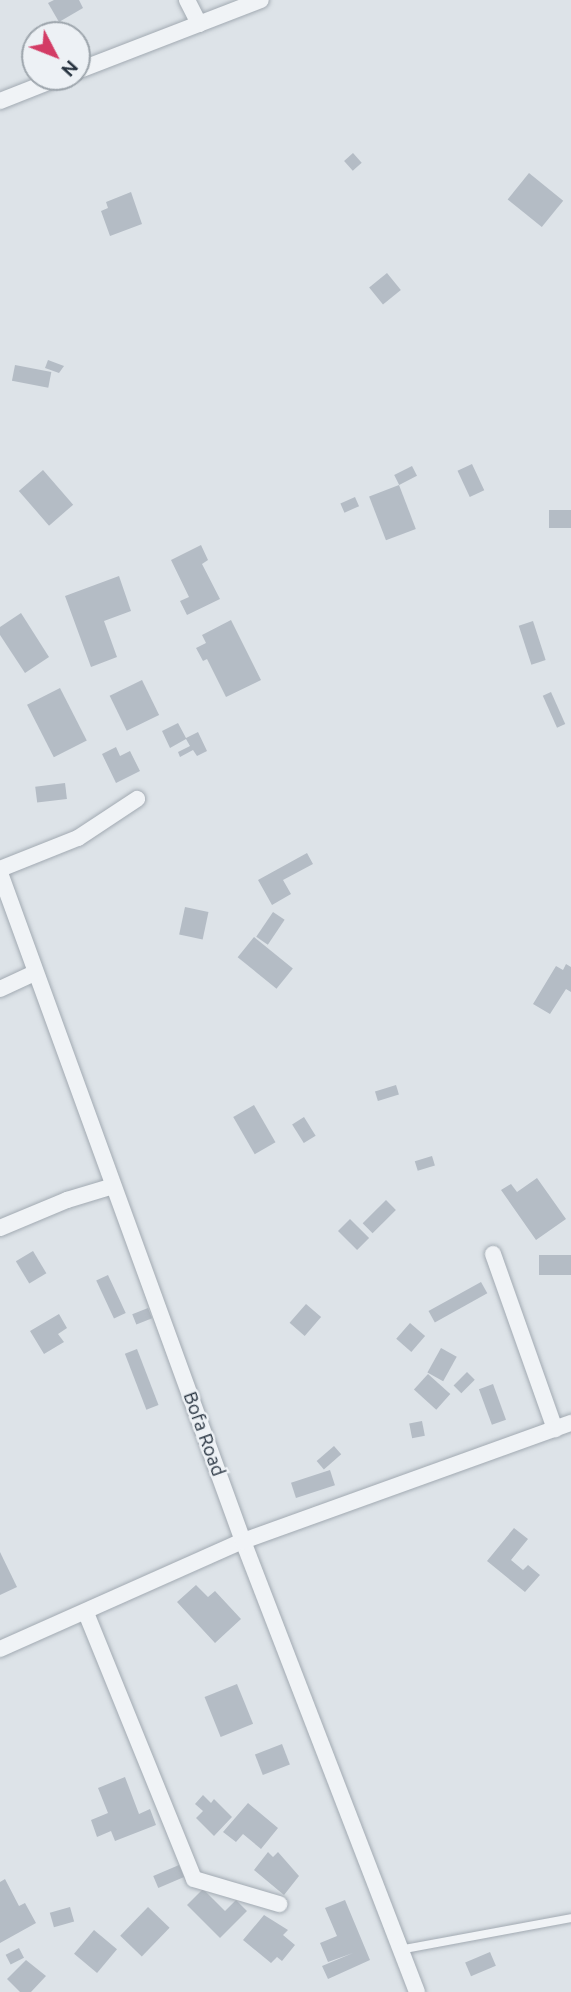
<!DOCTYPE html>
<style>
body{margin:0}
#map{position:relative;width:571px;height:1992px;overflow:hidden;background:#dde3e8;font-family:Ubuntu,sans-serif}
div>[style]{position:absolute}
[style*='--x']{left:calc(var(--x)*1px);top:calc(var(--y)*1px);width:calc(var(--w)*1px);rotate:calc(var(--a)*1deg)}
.building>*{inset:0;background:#b4bcc5;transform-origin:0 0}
.roads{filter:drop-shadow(0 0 2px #a2aab2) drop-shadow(0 0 2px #a2aab2)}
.service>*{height:8px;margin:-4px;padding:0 4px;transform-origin:4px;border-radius:4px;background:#f0f3f6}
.minor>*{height:16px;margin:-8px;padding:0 8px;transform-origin:8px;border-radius:8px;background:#f0f3f6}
span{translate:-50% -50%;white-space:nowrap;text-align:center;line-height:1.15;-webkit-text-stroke:5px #edf1f5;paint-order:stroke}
.street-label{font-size:19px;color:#26323f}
.north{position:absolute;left:21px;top:21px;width:70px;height:70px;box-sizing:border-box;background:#edf1f5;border:2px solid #9da5ac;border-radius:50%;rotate:132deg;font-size:19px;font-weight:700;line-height:28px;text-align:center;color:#26323f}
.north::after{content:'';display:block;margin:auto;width:24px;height:32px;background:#d33c65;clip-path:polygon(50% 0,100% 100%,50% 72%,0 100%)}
</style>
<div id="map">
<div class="building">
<i style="clip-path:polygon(54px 0,79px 0,83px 8px,59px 22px,48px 3px)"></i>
<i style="left:353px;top:153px;width:13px;height:12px;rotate:48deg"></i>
<i style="left:529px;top:173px;width:44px;height:34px;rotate:39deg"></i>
<i style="clip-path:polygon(131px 192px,142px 224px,110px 236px,101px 211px,108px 208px,106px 202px)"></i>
<i style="left:387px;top:273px;width:22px;height:23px;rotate:51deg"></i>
<i style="clip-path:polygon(48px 360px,64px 366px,59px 373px,45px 368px)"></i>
<i style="left:15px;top:365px;width:37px;height:16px;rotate:11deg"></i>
<i style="left:472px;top:464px;width:29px;height:16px;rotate:65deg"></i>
<i style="left:412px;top:466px;width:11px;height:20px;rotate:63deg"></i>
<i style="left:43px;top:470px;width:46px;height:32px;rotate:49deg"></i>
<i style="left:399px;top:485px;width:47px;height:32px;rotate:69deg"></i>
<i style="left:355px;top:497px;width:10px;height:16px;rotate:66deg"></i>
<i style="left:571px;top:510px;width:18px;height:22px;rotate:90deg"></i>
<i style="clip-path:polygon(201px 545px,208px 560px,202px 564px,220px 599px,187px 615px,180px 601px,189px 597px,171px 560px)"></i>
<i style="clip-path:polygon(119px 576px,131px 611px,104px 621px,117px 657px,91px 667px,65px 596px)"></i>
<i style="clip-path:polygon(21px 613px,49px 657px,25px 673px,0 635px,0 627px)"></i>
<i style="clip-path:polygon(231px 620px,261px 680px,226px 697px,207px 659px,203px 661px,196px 648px,206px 643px,202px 635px)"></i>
<i style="left:533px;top:621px;width:41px;height:15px;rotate:72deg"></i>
<i style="left:142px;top:680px;width:39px;height:36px;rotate:64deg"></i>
<i style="left:60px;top:688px;width:59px;height:37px;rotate:63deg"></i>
<i style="left:551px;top:692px;width:35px;height:9px;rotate:66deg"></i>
<i style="clip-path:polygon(178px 723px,186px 738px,198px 732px,207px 751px,197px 756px,193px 750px,180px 757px,178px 752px,190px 746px,186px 739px,170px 748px,162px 731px)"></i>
<i style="clip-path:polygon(116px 747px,120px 756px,130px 751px,140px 771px,116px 783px,102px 754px)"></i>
<i style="left:65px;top:783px;width:16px;height:30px;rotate:83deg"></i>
<i style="clip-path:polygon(307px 853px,313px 864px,283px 880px,291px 894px,272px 905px,258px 880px)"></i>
<i style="left:185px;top:907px;width:24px;height:28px;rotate:12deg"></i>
<i style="left:273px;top:912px;width:14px;height:30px;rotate:34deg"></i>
<i style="left:254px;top:937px;width:50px;height:26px;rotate:39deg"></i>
<i style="clip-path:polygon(566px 964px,571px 967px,571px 992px,566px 989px,550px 1014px,533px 1004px,556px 966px,563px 970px)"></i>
<i style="left:396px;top:1085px;width:10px;height:22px;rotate:73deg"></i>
<i style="left:254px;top:1105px;width:43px;height:24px;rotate:60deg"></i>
<i style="left:304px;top:1117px;width:22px;height:14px;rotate:58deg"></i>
<i style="left:432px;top:1156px;width:10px;height:18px;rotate:73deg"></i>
<i style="clip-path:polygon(537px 1178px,566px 1219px,536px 1240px,501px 1190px,511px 1184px,517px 1192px)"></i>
<i style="left:386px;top:1200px;width:14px;height:33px;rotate:45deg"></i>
<i style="left:350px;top:1219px;width:27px;height:17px;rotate:45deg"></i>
<i style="left:33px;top:1251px;width:26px;height:20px;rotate:59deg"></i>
<i style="left:539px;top:1255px;width:32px;height:20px"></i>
<i style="left:108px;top:1275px;width:42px;height:13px;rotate:65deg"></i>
<i style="left:481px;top:1282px;width:13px;height:60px;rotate:61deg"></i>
<i style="left:306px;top:1304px;width:20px;height:25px;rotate:41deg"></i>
<i style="left:148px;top:1308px;width:11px;height:17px;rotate:68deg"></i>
<i style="clip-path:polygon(59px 1314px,67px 1328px,58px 1334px,64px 1342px,44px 1354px,30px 1331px)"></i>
<i style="left:410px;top:1323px;width:20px;height:21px;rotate:41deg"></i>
<i style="left:441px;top:1348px;width:18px;height:28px;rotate:29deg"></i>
<i style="left:137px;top:1349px;width:60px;height:13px;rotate:69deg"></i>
<i style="left:467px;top:1372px;width:11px;height:19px;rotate:45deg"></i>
<i style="left:428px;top:1374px;width:30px;height:21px;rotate:42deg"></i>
<i style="left:493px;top:1384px;width:38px;height:15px;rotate:70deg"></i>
<i style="left:422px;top:1421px;width:15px;height:13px;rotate:79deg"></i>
<i style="left:334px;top:1446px;width:11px;height:23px;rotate:49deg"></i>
<i style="left:330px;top:1470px;width:16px;height:41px;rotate:72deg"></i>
<i style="clip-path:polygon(514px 1528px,528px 1539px,511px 1560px,523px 1570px,528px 1565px,540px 1575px,525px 1592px,487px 1561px)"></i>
<i style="clip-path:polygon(0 1552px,17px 1587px,0 1595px)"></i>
<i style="clip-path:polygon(196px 1585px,208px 1597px,215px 1591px,241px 1619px,215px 1643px,177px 1602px)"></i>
<i style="left:237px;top:1684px;width:43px;height:35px;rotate:68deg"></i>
<i style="left:282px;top:1744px;width:22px;height:29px;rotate:69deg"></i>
<i style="clip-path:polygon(125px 1777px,139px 1814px,150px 1809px,156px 1825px,115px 1841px,111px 1831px,97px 1837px,91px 1820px,108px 1813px,98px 1788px)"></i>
<i style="clip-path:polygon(203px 1795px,211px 1803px,214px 1799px,232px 1817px,214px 1836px,196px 1818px,203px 1811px,195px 1804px)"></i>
<i style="clip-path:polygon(248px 1803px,278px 1828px,261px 1849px,243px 1834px,236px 1842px,223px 1832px)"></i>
<i style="clip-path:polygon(268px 1852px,273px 1857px,278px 1852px,299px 1876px,284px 1895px,254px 1870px)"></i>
<i style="left:179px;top:1865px;width:13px;height:28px;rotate:67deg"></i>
<i style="clip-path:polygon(5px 1879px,19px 1906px,25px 1903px,36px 1923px,0 1943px,0 1882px)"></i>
<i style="clip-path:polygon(203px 1889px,225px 1911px,236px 1900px,247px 1911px,220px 1938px,187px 1905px)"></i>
<i style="clip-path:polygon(345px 1900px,370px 1960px,328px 1979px,322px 1966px,353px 1953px,328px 1962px,320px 1943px,337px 1936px,325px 1908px)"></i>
<i style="left:70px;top:1907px;width:15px;height:21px;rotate:74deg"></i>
<i style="left:148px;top:1907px;width:30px;height:40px;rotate:44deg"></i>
<i style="clip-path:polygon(264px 1915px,288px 1930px,283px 1935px,295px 1945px,282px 1961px,277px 1957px,271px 1963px,243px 1940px)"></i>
<i style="left:94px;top:1930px;width:30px;height:31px;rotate:40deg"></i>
<i style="left:19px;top:1948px;width:11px;height:15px;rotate:63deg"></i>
<i style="left:490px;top:1952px;width:15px;height:27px;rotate:67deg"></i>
<i style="clip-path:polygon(26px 1960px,46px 1976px,31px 1992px,20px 1992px,7px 1979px)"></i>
</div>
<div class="roads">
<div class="service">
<i style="--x:399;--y:1950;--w:175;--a:-10.5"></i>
</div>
<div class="minor">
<i style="--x:187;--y:0;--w:27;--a:63"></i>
<i style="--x:77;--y:71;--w:197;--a:-21.1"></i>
<i style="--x:0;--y:101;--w:66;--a:-21.5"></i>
<i style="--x:0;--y:869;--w:84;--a:-21.7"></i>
<i style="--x:78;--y:838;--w:71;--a:-33.5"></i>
<i style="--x:0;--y:873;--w:711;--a:70.01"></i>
<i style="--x:243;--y:1541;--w:483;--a:68.9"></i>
<i style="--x:0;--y:989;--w:38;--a:-25"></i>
<i style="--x:0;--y:1228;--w:73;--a:-22.7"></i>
<i style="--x:67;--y:1200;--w:48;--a:-16.9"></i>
<i style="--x:493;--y:1254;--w:186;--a:70.5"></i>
<i style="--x:86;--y:1613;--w:287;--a:67.9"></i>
<i style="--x:194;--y:1879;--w:89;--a:16.4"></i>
<i style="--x:0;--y:1649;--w:266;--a:-24"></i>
<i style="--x:243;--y:1541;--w:349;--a:-19.8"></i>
</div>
</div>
<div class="street-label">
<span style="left:204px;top:1434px;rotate:70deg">Bofa Road</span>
</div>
<div class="north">N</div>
</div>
